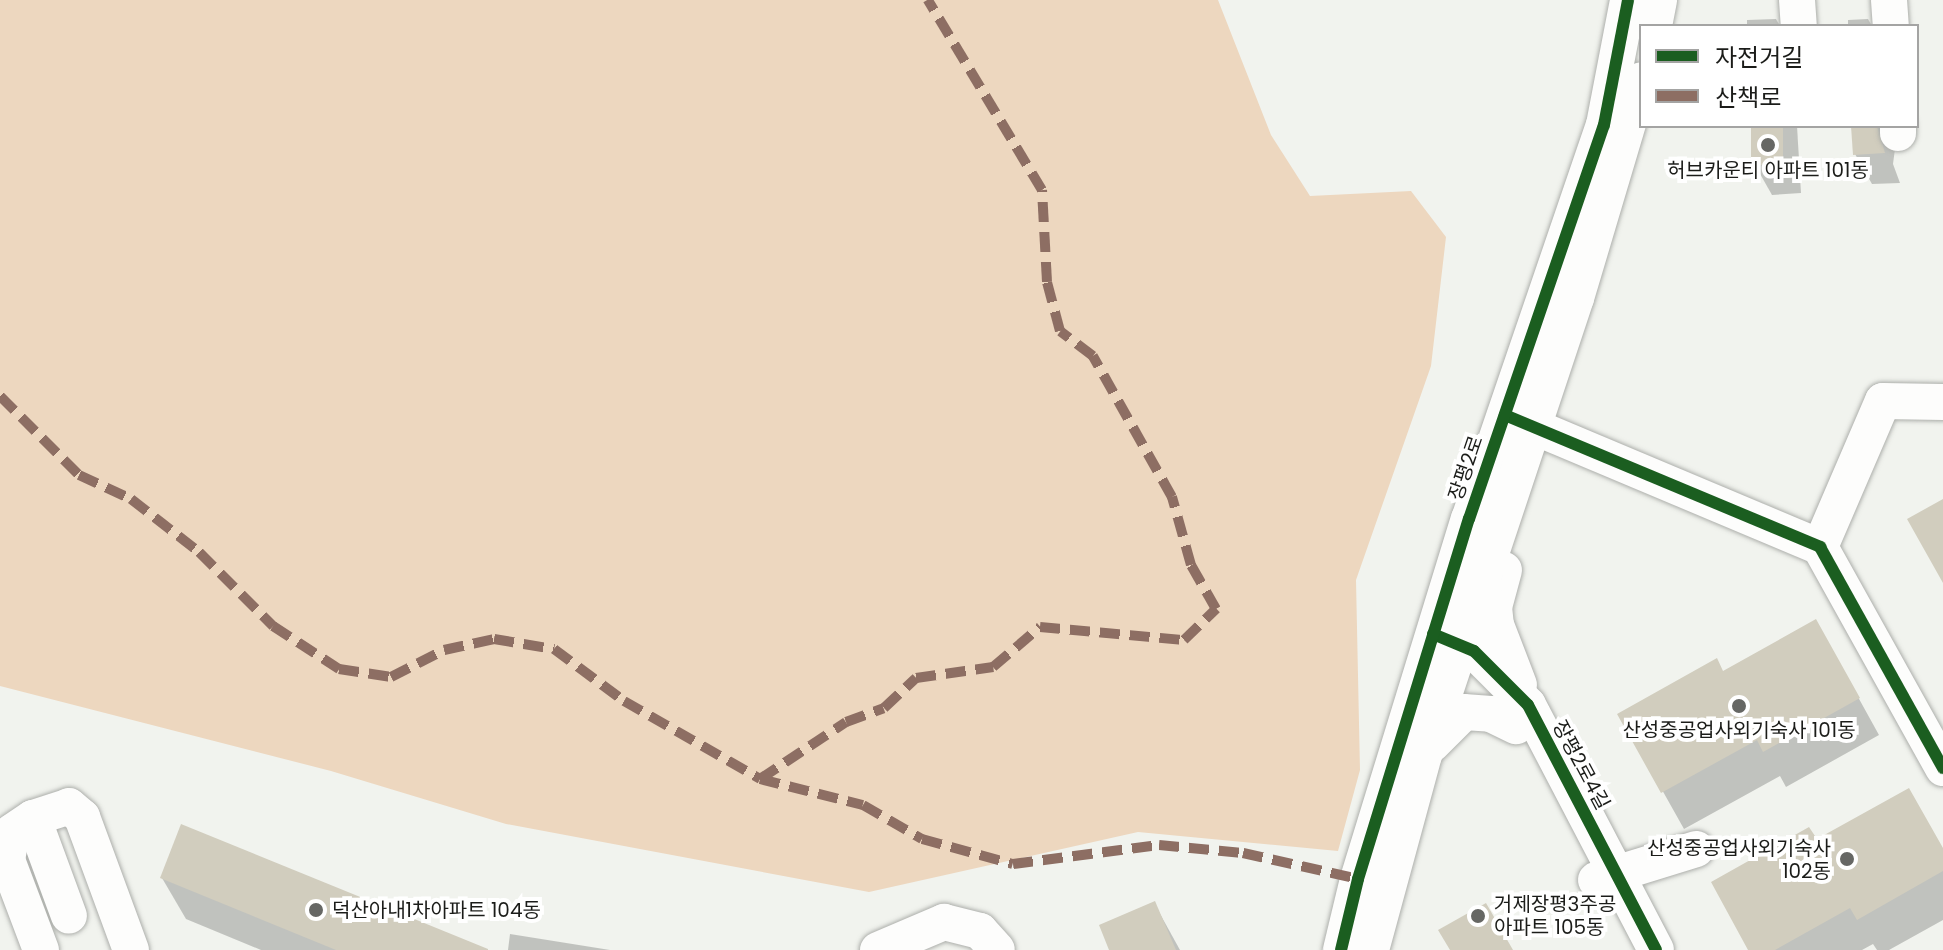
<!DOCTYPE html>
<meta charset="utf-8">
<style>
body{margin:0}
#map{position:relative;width:1943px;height:950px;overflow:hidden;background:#f1f3ee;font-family:Poppins,"Noto Sans KR",sans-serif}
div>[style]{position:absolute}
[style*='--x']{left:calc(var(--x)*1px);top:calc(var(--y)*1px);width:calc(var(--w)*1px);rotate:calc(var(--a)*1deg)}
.green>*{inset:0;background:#edd7bf}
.shadow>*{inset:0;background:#0003}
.building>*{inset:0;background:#d1cdbe;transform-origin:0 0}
.roads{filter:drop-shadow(0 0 2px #adafab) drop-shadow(0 0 2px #adafab)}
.minor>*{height:36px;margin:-18px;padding:0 18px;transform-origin:18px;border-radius:18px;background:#fdfdfc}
.quiet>*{height:10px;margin-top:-5px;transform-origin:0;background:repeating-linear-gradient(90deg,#8d6e63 0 20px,transparent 0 30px)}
.cycleway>*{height:12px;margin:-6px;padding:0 6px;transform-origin:6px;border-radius:6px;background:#1b5e20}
.dots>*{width:22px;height:22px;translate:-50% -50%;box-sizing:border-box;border:4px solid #fff;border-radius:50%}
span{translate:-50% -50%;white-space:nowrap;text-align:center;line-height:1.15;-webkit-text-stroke:8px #fff;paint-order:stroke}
.poi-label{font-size:20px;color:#1b1c19}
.right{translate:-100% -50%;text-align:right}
.left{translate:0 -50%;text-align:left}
.street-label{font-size:20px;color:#1b1c19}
.legend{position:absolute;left:1639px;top:24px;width:280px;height:104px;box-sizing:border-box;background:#fff;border:2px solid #a4a4a3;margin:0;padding:10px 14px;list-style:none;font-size:24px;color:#1b1c19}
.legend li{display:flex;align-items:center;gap:16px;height:40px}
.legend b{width:40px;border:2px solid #a4a4a3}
</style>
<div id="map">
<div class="green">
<i style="clip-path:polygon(0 0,1218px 0,1271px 135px,1310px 196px,1411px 191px,1446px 237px,1431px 366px,1356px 580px,1360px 770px,1338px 851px,1138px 832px,869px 892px,506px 824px,331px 771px,0 686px)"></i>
</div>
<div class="shadow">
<i style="clip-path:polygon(1776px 19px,1780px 26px,1747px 26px,1747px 20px)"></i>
<i style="clip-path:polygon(1868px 19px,1872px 26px,1848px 26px,1848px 20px)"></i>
<i style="clip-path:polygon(1753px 126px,1797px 126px,1801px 193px,1772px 195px,1755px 165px)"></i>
<i style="clip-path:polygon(1853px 126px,1898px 126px,1893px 164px,1900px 183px,1872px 184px,1855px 154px)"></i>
<i style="clip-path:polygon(1837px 659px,1879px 735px,1786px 787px,1780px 776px,1684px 829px,1620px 715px,1723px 673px)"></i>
<i style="clip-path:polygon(1816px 842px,1943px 851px,1943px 920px,1889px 950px,1877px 950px,1873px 944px,1862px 950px,1751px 950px)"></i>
<i style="clip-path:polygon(162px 878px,474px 950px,261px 950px,186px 919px)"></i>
<i style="clip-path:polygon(1154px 903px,1180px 950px,1111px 950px)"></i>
<i style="clip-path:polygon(510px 934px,610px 950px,508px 950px)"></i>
</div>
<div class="building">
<i style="left:1751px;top:126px;width:32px;height:39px"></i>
<i style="clip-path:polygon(1851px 126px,1877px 126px,1885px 153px,1853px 155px)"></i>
<i style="clip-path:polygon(1943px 499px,1943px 583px,1907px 519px)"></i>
<i style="clip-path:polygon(1816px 619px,1860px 698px,1763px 752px,1757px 740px,1661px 793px,1617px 714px,1717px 658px,1723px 671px)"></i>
<i style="clip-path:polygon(1909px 788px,1943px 848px,1943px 871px,1857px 920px,1850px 908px,1775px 950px,1748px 950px,1711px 882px,1809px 827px,1817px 839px)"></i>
<i style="clip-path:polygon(181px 824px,488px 949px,488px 950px,336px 950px,160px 878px)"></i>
<i style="clip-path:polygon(1155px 901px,1176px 950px,1109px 950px,1099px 925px)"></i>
<i style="clip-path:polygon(1486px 903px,1513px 950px,1450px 950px,1438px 930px)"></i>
</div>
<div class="roads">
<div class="minor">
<i style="--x:1797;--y:0;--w:26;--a:86"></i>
<i style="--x:1889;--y:0;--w:26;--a:86"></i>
<i style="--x:1654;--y:26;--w:26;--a:-79"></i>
<i style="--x:1898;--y:126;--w:7;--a:90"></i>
<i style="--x:1513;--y:418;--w:333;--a:22.8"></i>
<i style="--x:1820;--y:547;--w:253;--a:60.9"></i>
<i style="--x:1820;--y:547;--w:159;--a:-66.7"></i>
<i style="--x:1883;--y:401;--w:60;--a:1"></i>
<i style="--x:1504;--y:570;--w:38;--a:105"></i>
<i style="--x:1494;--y:607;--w:18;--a:84"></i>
<i style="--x:1496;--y:625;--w:64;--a:69"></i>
<i style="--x:1440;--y:637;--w:37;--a:22"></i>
<i style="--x:1474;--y:651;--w:76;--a:45"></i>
<i style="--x:1528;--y:705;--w:276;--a:62.4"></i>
<i style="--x:1432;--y:744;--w:45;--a:-45"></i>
<i style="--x:1464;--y:712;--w:27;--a:4"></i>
<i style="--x:1491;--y:714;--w:28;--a:26"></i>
<i style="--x:33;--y:818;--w:104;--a:69.8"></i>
<i style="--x:1596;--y:880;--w:105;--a:-17.2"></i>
<i style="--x:41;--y:950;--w:96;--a:-110.7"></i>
<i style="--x:7;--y:860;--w:28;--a:-80"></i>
<i style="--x:12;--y:832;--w:25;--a:-34"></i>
<i style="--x:33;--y:818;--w:38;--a:-18"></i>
<i style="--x:69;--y:806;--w:17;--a:40"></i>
<i style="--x:82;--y:817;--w:142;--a:69.8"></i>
<i style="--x:878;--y:950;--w:72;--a:-23"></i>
<i style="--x:944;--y:922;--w:37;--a:14"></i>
<i style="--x:980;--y:931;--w:25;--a:48"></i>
<i style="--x:1341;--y:950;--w:73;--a:-76.5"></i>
<i style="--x:1358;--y:879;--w:377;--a:-72.9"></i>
<i style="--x:1469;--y:519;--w:416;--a:-71.1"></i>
<i style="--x:1604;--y:125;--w:127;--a:-79.1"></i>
<i style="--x:1371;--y:950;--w:202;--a:-74.8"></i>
<i style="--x:1424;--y:755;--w:482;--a:-71.6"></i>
<i style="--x:1576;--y:298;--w:227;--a:-73.4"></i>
</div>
</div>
<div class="quiet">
<i style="--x:0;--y:396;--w:112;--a:45"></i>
<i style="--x:79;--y:475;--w:57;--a:24.8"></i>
<i style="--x:131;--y:499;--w:86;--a:37.9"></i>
<i style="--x:199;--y:552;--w:105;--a:45"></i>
<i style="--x:273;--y:626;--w:79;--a:33.1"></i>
<i style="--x:339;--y:669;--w:53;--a:8.7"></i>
<i style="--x:391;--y:677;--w:59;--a:-27"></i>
<i style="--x:444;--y:650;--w:51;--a:-12.4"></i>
<i style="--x:494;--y:639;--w:61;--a:9.5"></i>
<i style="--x:554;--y:649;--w:87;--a:36.6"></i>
<i style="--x:624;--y:701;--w:157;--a:29.8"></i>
<i style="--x:760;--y:779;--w:106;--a:14.2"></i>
<i style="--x:863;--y:805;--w:68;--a:30"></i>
<i style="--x:922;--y:839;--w:94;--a:15.4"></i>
<i style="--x:1013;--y:864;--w:147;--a:-7.4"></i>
<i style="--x:1159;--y:845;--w:84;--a:5.4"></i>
<i style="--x:1243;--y:853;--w:118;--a:12.7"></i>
<i style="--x:760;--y:779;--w:103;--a:-33.5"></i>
<i style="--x:846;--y:722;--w:40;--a:-20.2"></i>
<i style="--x:884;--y:708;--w:44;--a:-43.2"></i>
<i style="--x:916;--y:678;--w:78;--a:-8.1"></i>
<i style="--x:993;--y:667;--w:62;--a:-40.4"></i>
<i style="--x:1040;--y:627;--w:145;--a:5.2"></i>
<i style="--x:1184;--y:640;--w:45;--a:-44.1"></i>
<i style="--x:1216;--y:609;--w:51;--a:-119.6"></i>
<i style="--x:1191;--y:565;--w:71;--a:-105.6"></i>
<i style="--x:1172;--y:497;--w:162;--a:-119.3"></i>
<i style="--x:1093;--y:356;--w:41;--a:-142.9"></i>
<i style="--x:1060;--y:331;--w:51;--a:-104.9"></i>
<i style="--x:1047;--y:282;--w:92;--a:-93.1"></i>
<i style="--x:1042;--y:190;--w:222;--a:-121"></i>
</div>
<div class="cycleway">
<i style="--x:1505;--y:415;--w:342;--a:22.7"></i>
<i style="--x:1820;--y:547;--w:253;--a:60.9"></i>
<i style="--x:1433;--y:634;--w:44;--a:22.5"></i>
<i style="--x:1474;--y:651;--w:76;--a:45"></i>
<i style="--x:1528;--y:705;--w:276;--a:62.4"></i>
<i style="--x:1341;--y:950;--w:73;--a:-76.5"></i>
<i style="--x:1358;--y:879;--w:377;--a:-72.9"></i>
<i style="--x:1469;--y:519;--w:416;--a:-71.1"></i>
<i style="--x:1604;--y:125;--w:127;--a:-79.1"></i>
</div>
<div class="dots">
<i style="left:1768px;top:145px;background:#666764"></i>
<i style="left:1739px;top:706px;background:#666764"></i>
<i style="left:1847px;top:859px;background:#666764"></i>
<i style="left:316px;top:910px;background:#666764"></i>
<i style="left:1478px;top:916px;background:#666764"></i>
</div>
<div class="poi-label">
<span style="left:1768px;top:170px">허브카운티 아파트 101동</span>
<span style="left:1739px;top:730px">산성중공업사외기숙사 101동</span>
<span class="right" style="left:1831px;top:860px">산성중공업사외기숙사<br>102동</span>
<span class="left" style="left:1494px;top:916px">거제장평3주공<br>아파트 105동</span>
<span class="left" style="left:332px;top:910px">덕산아내1차아파트 104동</span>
</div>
<div class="street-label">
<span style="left:1466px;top:468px;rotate:-71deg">장평2로</span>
<span style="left:1581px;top:765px;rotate:62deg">장평2로4길</span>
</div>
<ul class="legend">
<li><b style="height:10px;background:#1b5e20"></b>자전거길</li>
<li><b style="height:10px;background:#8d6e63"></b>산책로</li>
</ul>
</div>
